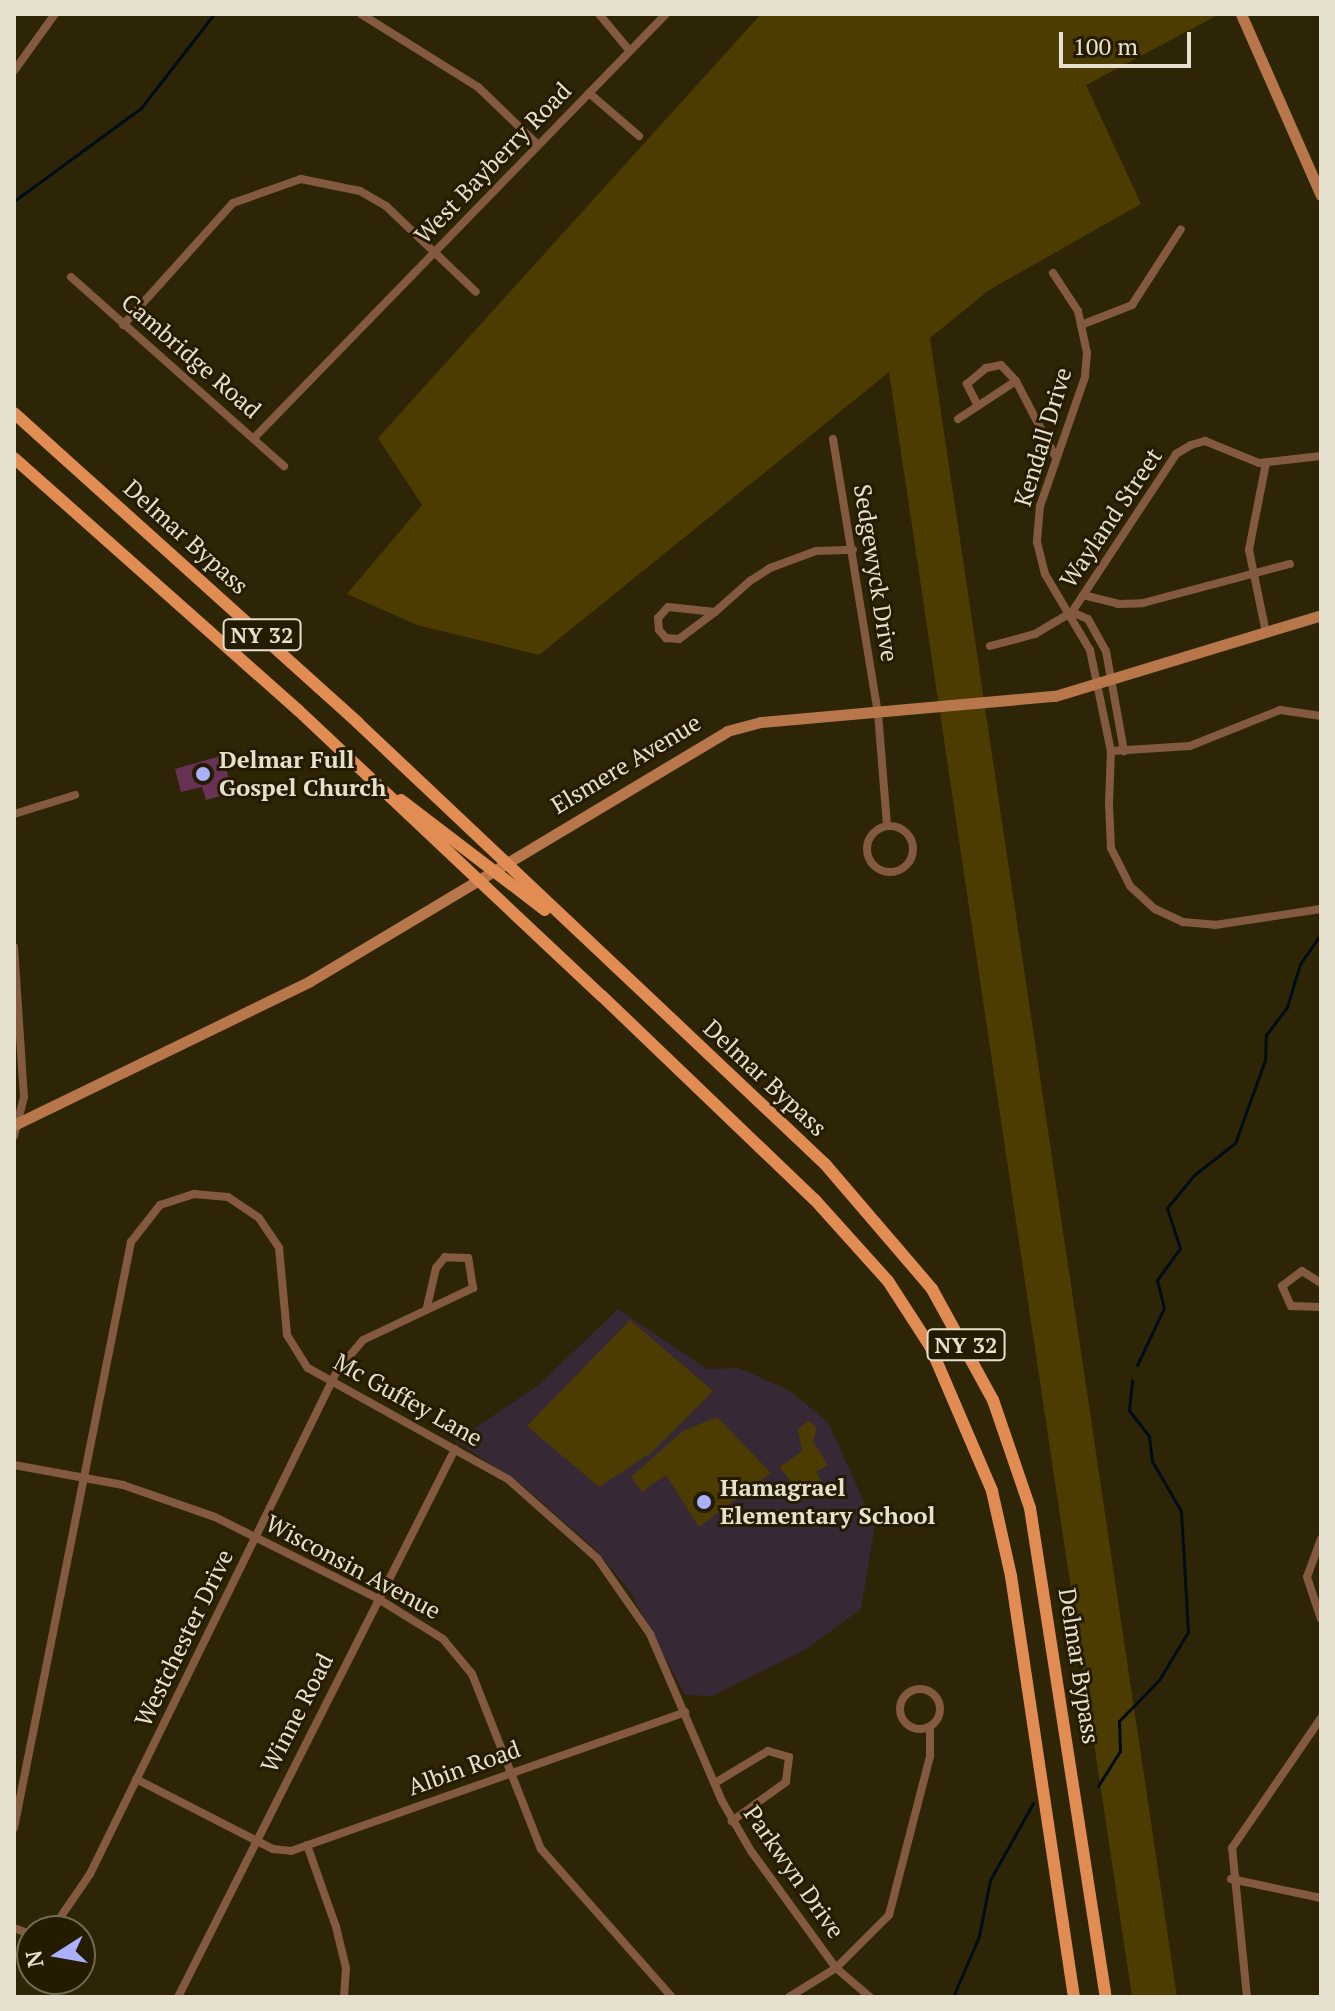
<!DOCTYPE html>
<style>
body{margin:0}
#map{position:relative;width:1335px;height:2011px;overflow:hidden;background:#2e2506;font-family:"PT Serif",serif}
div>[style]{position:absolute}
[style*='--x']{left:calc(var(--x)*1px);top:calc(var(--y)*1px);width:calc(var(--w)*1px);rotate:calc(var(--a)*1deg)}
.education>*{inset:0;background:#362835}
.green>*{inset:0;background:#4c3c01}
.stream>*{height:3px;margin:-1.5px;padding:0 1.5px;transform-origin:1.5px;border-radius:1.5px;background:#000d19}
.building>*{inset:0;background:#673254}
.minor>*{height:8px;margin:-4px;padding:0 4px;transform-origin:4px;border-radius:4px;background:#835a40}
.minor>.ring{margin:-4px;padding:0;box-sizing:content-box;background:none;border:8px solid #835a40;border-radius:50%}
.secondary>*{height:11px;margin:-5.5px;padding:0 5.5px;transform-origin:5.5px;border-radius:5.5px;background:#b8774b}
.primary>*{height:12px;margin:-6px;padding:0 6px;transform-origin:6px;border-radius:6px;background:#e18c52}
.dots>*{width:22px;height:22px;translate:-50% -50%;box-sizing:border-box;border:4px solid #251b00;border-radius:50%}
span{translate:-50% -50%;white-space:nowrap;text-align:center;line-height:1.15;-webkit-text-stroke:6px #251b00;paint-order:stroke}
.shield-label span{padding:2px 6px;background:#251b00;border:2px solid;border-radius:6px;-webkit-text-stroke-width:0}
.shield-label{font-size:22px;color:#e6e0cf;font-weight:700}
.street-label{font-size:24px;color:#e6e0cf}
.poi-label{font-size:24px;color:#e6e0cf;font-weight:700}
.left{translate:0 -50%;text-align:left}
.frame{position:absolute;inset:0;border:16px solid #e6e0cf;pointer-events:none}
.north{position:absolute;left:16px;top:1915px;width:80px;height:80px;box-sizing:border-box;background:#251b00;border:2px solid #726a53;border-radius:50%;rotate:259deg;font-size:22px;font-weight:700;line-height:32px;text-align:center;color:#e6e0cf}
.north::after{content:'';display:block;margin:auto;width:28px;height:36px;background:#aab0fb;clip-path:polygon(50% 0,100% 100%,50% 72%,0 100%)}
.scale{position:absolute;left:1059px;top:32px;width:132px;height:36px;box-sizing:border-box;border:4px solid #e6e0cf;border-top:0;padding-left:10px;font-size:24px;line-height:28px;white-space:nowrap;color:#e6e0cf;-webkit-text-stroke:6px #251b00;paint-order:stroke}
</style>
<div id="map">
<div class="education">
<i style="clip-path:polygon(618px 1309px,707px 1369px,739px 1368px,790px 1391px,828px 1422px,875px 1526px,861px 1609px,805px 1650px,712px 1696px,685px 1695px,629px 1590px,594px 1548px,523px 1486px,456px 1441px,540px 1384px)"></i>
</div>
<div class="green">
<i style="clip-path:polygon(761px 14px,1216px 16px,1086px 85px,1141px 204px,989px 290px,930px 338px,1177px 1997px,1132px 1997px,889px 372px,539px 655px,417px 625px,347px 594px,422px 505px,378px 438px)"></i>
<i style="clip-path:polygon(630px 1320px,713px 1391px,651px 1453px,599px 1487px,527px 1426px)"></i>
<i style="clip-path:polygon(717px 1417px,771px 1473px,699px 1527px,666px 1475px,642px 1492px,631px 1477px,683px 1431px)"></i>
<i style="clip-path:polygon(808px 1421px,817px 1427px,813px 1442px,828px 1465px,816px 1472px,825px 1486px,804px 1500px,780px 1467px,802px 1451px,798px 1429px)"></i>
</div>
<div class="stream">
<i style="--x:14;--y:201;--w:157;--a:-36.2"></i>
<i style="--x:141;--y:108;--w:119;--a:-52.2"></i>
<i style="--x:1137;--y:1365;--w:63;--a:-64.7"></i>
<i style="--x:1164;--y:1308;--w:29;--a:-104"></i>
<i style="--x:1157;--y:1280;--w:39;--a:-54"></i>
<i style="--x:1180;--y:1248;--w:42;--a:-108"></i>
<i style="--x:1167;--y:1208;--w:43;--a:-50.7"></i>
<i style="--x:1194;--y:1175;--w:52;--a:-38"></i>
<i style="--x:1235;--y:1143;--w:88;--a:-70.1"></i>
<i style="--x:1265;--y:1060;--w:25;--a:-88"></i>
<i style="--x:1266;--y:1035;--w:35;--a:-53"></i>
<i style="--x:1287;--y:1007;--w:45;--a:-73.2"></i>
<i style="--x:1300;--y:964;--w:37;--a:-55"></i>
<i style="--x:1098;--y:1786;--w:41;--a:-57.8"></i>
<i style="--x:1120;--y:1751;--w:30;--a:-92"></i>
<i style="--x:1119;--y:1721;--w:57;--a:-45.7"></i>
<i style="--x:1159;--y:1680;--w:56;--a:-58.9"></i>
<i style="--x:1188;--y:1632;--w:121;--a:-93.3"></i>
<i style="--x:1181;--y:1511;--w:58;--a:-120.1"></i>
<i style="--x:1152;--y:1461;--w:25;--a:-97"></i>
<i style="--x:1149;--y:1436;--w:33;--a:-128"></i>
<i style="--x:1129;--y:1410;--w:30;--a:-84"></i>
<i style="--x:953;--y:1997;--w:66;--a:-66.9"></i>
<i style="--x:979;--y:1936;--w:57;--a:-78.9"></i>
<i style="--x:990;--y:1880;--w:88;--a:-60.8"></i>
</div>
<div class="building">
<i style="clip-path:polygon(224px 755px,231px 793px,206px 800px,202px 787px,181px 792px,175px 769px)"></i>
</div>
<div class="minor">
<i style="--x:361;--y:14;--w:138;--a:32"></i>
<i style="--x:478;--y:87;--w:82;--a:44"></i>
<i style="--x:599;--y:14;--w:47;--a:50.2"></i>
<i style="--x:14;--y:71;--w:70;--a:-54.3"></i>
<i style="--x:589;--y:93;--w:66;--a:40.7"></i>
<i style="--x:1053;--y:273;--w:45;--a:56.7"></i>
<i style="--x:1078;--y:311;--w:43;--a:77.9"></i>
<i style="--x:1087;--y:353;--w:24;--a:95"></i>
<i style="--x:1085;--y:377;--w:137;--a:109.2"></i>
<i style="--x:1040;--y:506;--w:36;--a:95"></i>
<i style="--x:1037;--y:542;--w:33;--a:76"></i>
<i style="--x:1045;--y:574;--w:88;--a:59.4"></i>
<i style="--x:1090;--y:650;--w:103;--a:78.3"></i>
<i style="--x:71;--y:277;--w:285;--a:41.6"></i>
<i style="--x:123;--y:325;--w:164;--a:-48"></i>
<i style="--x:233;--y:203;--w:72;--a:-19.4"></i>
<i style="--x:301;--y:179;--w:60;--a:11.5"></i>
<i style="--x:360;--y:191;--w:30;--a:30"></i>
<i style="--x:386;--y:206;--w:124;--a:43.7"></i>
<i style="--x:1081;--y:325;--w:55;--a:-21.4"></i>
<i style="--x:1132;--y:305;--w:90;--a:-57.2"></i>
<i style="--x:978;--y:406;--w:25;--a:-117"></i>
<i style="--x:967;--y:384;--w:25;--a:-40"></i>
<i style="--x:986;--y:368;--w:15;--a:-11"></i>
<i style="--x:1001;--y:365;--w:22;--a:47"></i>
<i style="--x:958;--y:419;--w:69;--a:-33.2"></i>
<i style="--x:1016;--y:381;--w:85;--a:62.5"></i>
<i style="--x:254;--y:438;--w:591;--a:-45.82"></i>
<i style="--x:833;--y:439;--w:278;--a:80.7"></i>
<i style="--x:878;--y:713;--w:113;--a:85.4"></i>
<i style="--x:1266;--y:463;--w:89;--a:101.1"></i>
<i style="--x:1249;--y:550;--w:85;--a:78.4"></i>
<i style="--x:1083;--y:595;--w:36;--a:14"></i>
<i style="--x:1118;--y:604;--w:25;--a:-2"></i>
<i style="--x:1143;--y:603;--w:152;--a:-14.9"></i>
<i style="--x:715;--y:612;--w:47;--a:-173.9"></i>
<i style="--x:668;--y:607;--w:15;--a:132"></i>
<i style="--x:658;--y:618;--w:12;--a:85"></i>
<i style="--x:659;--y:630;--w:11;--a:49"></i>
<i style="--x:666;--y:638;--w:13;--a:4"></i>
<i style="--x:679;--y:639;--w:45;--a:-36.9"></i>
<i style="--x:715;--y:612;--w:47;--a:-41.5"></i>
<i style="--x:750;--y:581;--w:24;--a:-33"></i>
<i style="--x:770;--y:568;--w:49;--a:-20.3"></i>
<i style="--x:816;--y:551;--w:37;--a:-2"></i>
<i style="--x:1072;--y:612;--w:17;--a:24"></i>
<i style="--x:1088;--y:619;--w:37;--a:61"></i>
<i style="--x:1106;--y:651;--w:102;--a:79.8"></i>
<i style="--x:990;--y:646;--w:47;--a:-14.9"></i>
<i style="--x:1035;--y:634;--w:43;--a:-30.7"></i>
<i style="--x:1072;--y:612;--w:189;--a:-56.6"></i>
<i style="--x:1176;--y:454;--w:17;--a:-31"></i>
<i style="--x:1191;--y:445;--w:15;--a:-16"></i>
<i style="--x:1205;--y:441;--w:58;--a:22.2"></i>
<i style="--x:1259;--y:463;--w:62;--a:-6.4"></i>
<i style="--x:1321;--y:716;--w:41;--a:-171.7"></i>
<i style="--x:1280;--y:710;--w:97;--a:158.2"></i>
<i style="--x:1190;--y:746;--w:79;--a:176.4"></i>
<i style="--x:1111;--y:751;--w:53;--a:92.2"></i>
<i style="--x:1109;--y:804;--w:44;--a:87.4"></i>
<i style="--x:1111;--y:848;--w:42;--a:63.4"></i>
<i style="--x:1130;--y:886;--w:34;--a:43"></i>
<i style="--x:1155;--y:909;--w:31;--a:25"></i>
<i style="--x:1183;--y:922;--w:32;--a:5"></i>
<i style="--x:1215;--y:925;--w:107;--a:-8.6"></i>
<i style="--x:14;--y:814;--w:64;--a:-17.3"></i>
<i class="ring" style="left:867px;top:826px;width:38px;height:38px"></i>
<i style="--x:14;--y:947;--w:150;--a:86.2"></i>
<i style="--x:24;--y:1097;--w:40;--a:104.4"></i>
<i style="--x:1321;--y:1283;--w:22;--a:-148"></i>
<i style="--x:1302;--y:1271;--w:25;--a:143"></i>
<i style="--x:1282;--y:1286;--w:22;--a:66"></i>
<i style="--x:1291;--y:1306;--w:30;--a:2"></i>
<i style="--x:14;--y:1465;--w:111;--a:10.4"></i>
<i style="--x:123;--y:1485;--w:97;--a:19.2"></i>
<i style="--x:215;--y:1517;--w:181;--a:26.6"></i>
<i style="--x:377;--y:1598;--w:78;--a:31.8"></i>
<i style="--x:443;--y:1639;--w:45;--a:50.4"></i>
<i style="--x:472;--y:1674;--w:188;--a:68.5"></i>
<i style="--x:541;--y:1849;--w:198;--a:48.5"></i>
<i style="--x:1321;--y:1539;--w:40;--a:110.2"></i>
<i style="--x:1307;--y:1577;--w:44;--a:71.6"></i>
<i class="ring" style="left:900px;top:1689px;width:32px;height:32px"></i>
<i style="--x:136;--y:1779;--w:154;--a:27.1"></i>
<i style="--x:273;--y:1849;--w:18;--a:6"></i>
<i style="--x:291;--y:1851;--w:418;--a:-19.4"></i>
<i style="--x:715;--y:1783;--w:62;--a:-31.1"></i>
<i style="--x:768;--y:1751;--w:22;--a:16"></i>
<i style="--x:789;--y:1757;--w:25;--a:97"></i>
<i style="--x:786;--y:1782;--w:67;--a:144.2"></i>
<i style="--x:14;--y:1828;--w:598;--a:-78.71"></i>
<i style="--x:131;--y:1242;--w:47;--a:-51.9"></i>
<i style="--x:160;--y:1205;--w:36;--a:-18"></i>
<i style="--x:194;--y:1194;--w:34;--a:5"></i>
<i style="--x:228;--y:1197;--w:37;--a:34"></i>
<i style="--x:259;--y:1218;--w:36;--a:56"></i>
<i style="--x:279;--y:1248;--w:87;--a:84.7"></i>
<i style="--x:287;--y:1335;--w:39;--a:58"></i>
<i style="--x:308;--y:1368;--w:230;--a:29.1"></i>
<i style="--x:509;--y:1480;--w:118;--a:41.6"></i>
<i style="--x:597;--y:1558;--w:93;--a:55.1"></i>
<i style="--x:650;--y:1634;--w:182;--a:66.7"></i>
<i style="--x:722;--y:1801;--w:58;--a:59.9"></i>
<i style="--x:751;--y:1851;--w:145;--a:54"></i>
<i style="--x:836;--y:1968;--w:45;--a:40.5"></i>
<i style="--x:307;--y:1845;--w:87;--a:70.5"></i>
<i style="--x:336;--y:1927;--w:42;--a:76.3"></i>
<i style="--x:346;--y:1968;--w:29;--a:94"></i>
<i style="--x:1231;--y:1879;--w:92;--a:11.9"></i>
<i style="--x:14;--y:1928;--w:19;--a:21"></i>
<i style="--x:51;--y:1931;--w:69;--a:-55.6"></i>
<i style="--x:90;--y:1874;--w:560;--a:-63.85"></i>
<i style="--x:337;--y:1371;--w:40;--a:-50"></i>
<i style="--x:363;--y:1340;--w:122;--a:-25.3"></i>
<i style="--x:473;--y:1288;--w:30;--a:-99"></i>
<i style="--x:468;--y:1258;--w:23;--a:-178"></i>
<i style="--x:445;--y:1257;--w:14;--a:129"></i>
<i style="--x:436;--y:1268;--w:40;--a:103"></i>
<i style="--x:178;--y:1997;--w:614;--a:-63.18"></i>
<i style="--x:789;--y:1997;--w:55;--a:-31.7"></i>
<i style="--x:836;--y:1968;--w:75;--a:-45"></i>
<i style="--x:889;--y:1915;--w:164;--a:-75.5"></i>
<i style="--x:930;--y:1756;--w:28;--a:-90"></i>
<i style="--x:1247;--y:1997;--w:150;--a:-95.7"></i>
<i style="--x:1232;--y:1848;--w:158;--a:-55.6"></i>
</div>
<div class="secondary">
<i style="--x:1241;--y:14;--w:198;--a:66.2"></i>
<i style="--x:14;--y:1125;--w:329;--a:-25.9"></i>
<i style="--x:310;--y:981;--w:486;--a:-30.9"></i>
<i style="--x:727;--y:731;--w:35;--a:-15"></i>
<i style="--x:761;--y:722;--w:295;--a:-5.1"></i>
<i style="--x:1055;--y:696;--w:278;--a:-16.9"></i>
</div>
<div class="primary">
<i style="--x:14;--y:413;--w:463;--a:42"></i>
<i style="--x:358;--y:723;--w:642;--a:43.36"></i>
<i style="--x:825;--y:1164;--w:165;--a:49.4"></i>
<i style="--x:932;--y:1289;--w:127;--a:61.2"></i>
<i style="--x:993;--y:1400;--w:114;--a:71.1"></i>
<i style="--x:1030;--y:1508;--w:495;--a:81.2"></i>
<i style="--x:14;--y:458;--w:380;--a:41.6"></i>
<i style="--x:298;--y:710;--w:417;--a:43.3"></i>
<i style="--x:602;--y:996;--w:295;--a:43.8"></i>
<i style="--x:815;--y:1200;--w:109;--a:48"></i>
<i style="--x:888;--y:1281;--w:77;--a:57.1"></i>
<i style="--x:930;--y:1346;--w:158;--a:66.8"></i>
<i style="--x:992;--y:1491;--w:87;--a:77.4"></i>
<i style="--x:1011;--y:1576;--w:426;--a:81.5"></i>
<i style="--x:401;--y:800;--w:181;--a:37.4"></i>
</div>
<div class="dots">
<i style="left:203px;top:774px;background:#aab0fb"></i>
<i style="left:704px;top:1502px;background:#aab0fb"></i>
</div>
<div class="shield-label">
<span style="left:262px;top:635px">NY 32</span>
<span style="left:966px;top:1345px">NY 32</span>
</div>
<div class="street-label">
<span style="left:493px;top:163px;rotate:-46deg">West Bayberry Road</span>
<span style="left:191px;top:356px;rotate:41deg">Cambridge Road</span>
<span style="left:1043px;top:437px;rotate:-73deg">Kendall Drive</span>
<span style="left:1111px;top:518px;rotate:-56deg">Wayland Street</span>
<span style="left:186px;top:537px;rotate:42deg">Delmar Bypass</span>
<span style="left:876px;top:573px;rotate:81deg">Sedgewyck Drive</span>
<span style="left:626px;top:764px;rotate:-31deg">Elsmere Avenue</span>
<span style="left:765px;top:1078px;rotate:43deg">Delmar Bypass</span>
<span style="left:408px;top:1400px;rotate:29deg">Mc Guffey Lane</span>
<span style="left:353px;top:1567px;rotate:28deg">Wisconsin Avenue</span>
<span style="left:184px;top:1638px;rotate:-64deg">Westchester Drive</span>
<span style="left:1079px;top:1666px;rotate:81deg">Delmar Bypass</span>
<span style="left:297px;top:1713px;rotate:-63deg">Winne Road</span>
<span style="left:464px;top:1768px;rotate:-20deg">Albin Road</span>
<span style="left:794px;top:1872px;rotate:55deg">Parkwyn Drive</span>
</div>
<div class="poi-label">
<span class="left" style="left:219px;top:774px">Delmar Full<br>Gospel Church</span>
<span class="left" style="left:720px;top:1502px">Hamagrael<br>Elementary School</span>
</div>
<div class="frame"></div>
<div class="north">N</div>
<div class="scale">100 m</div>
</div>
